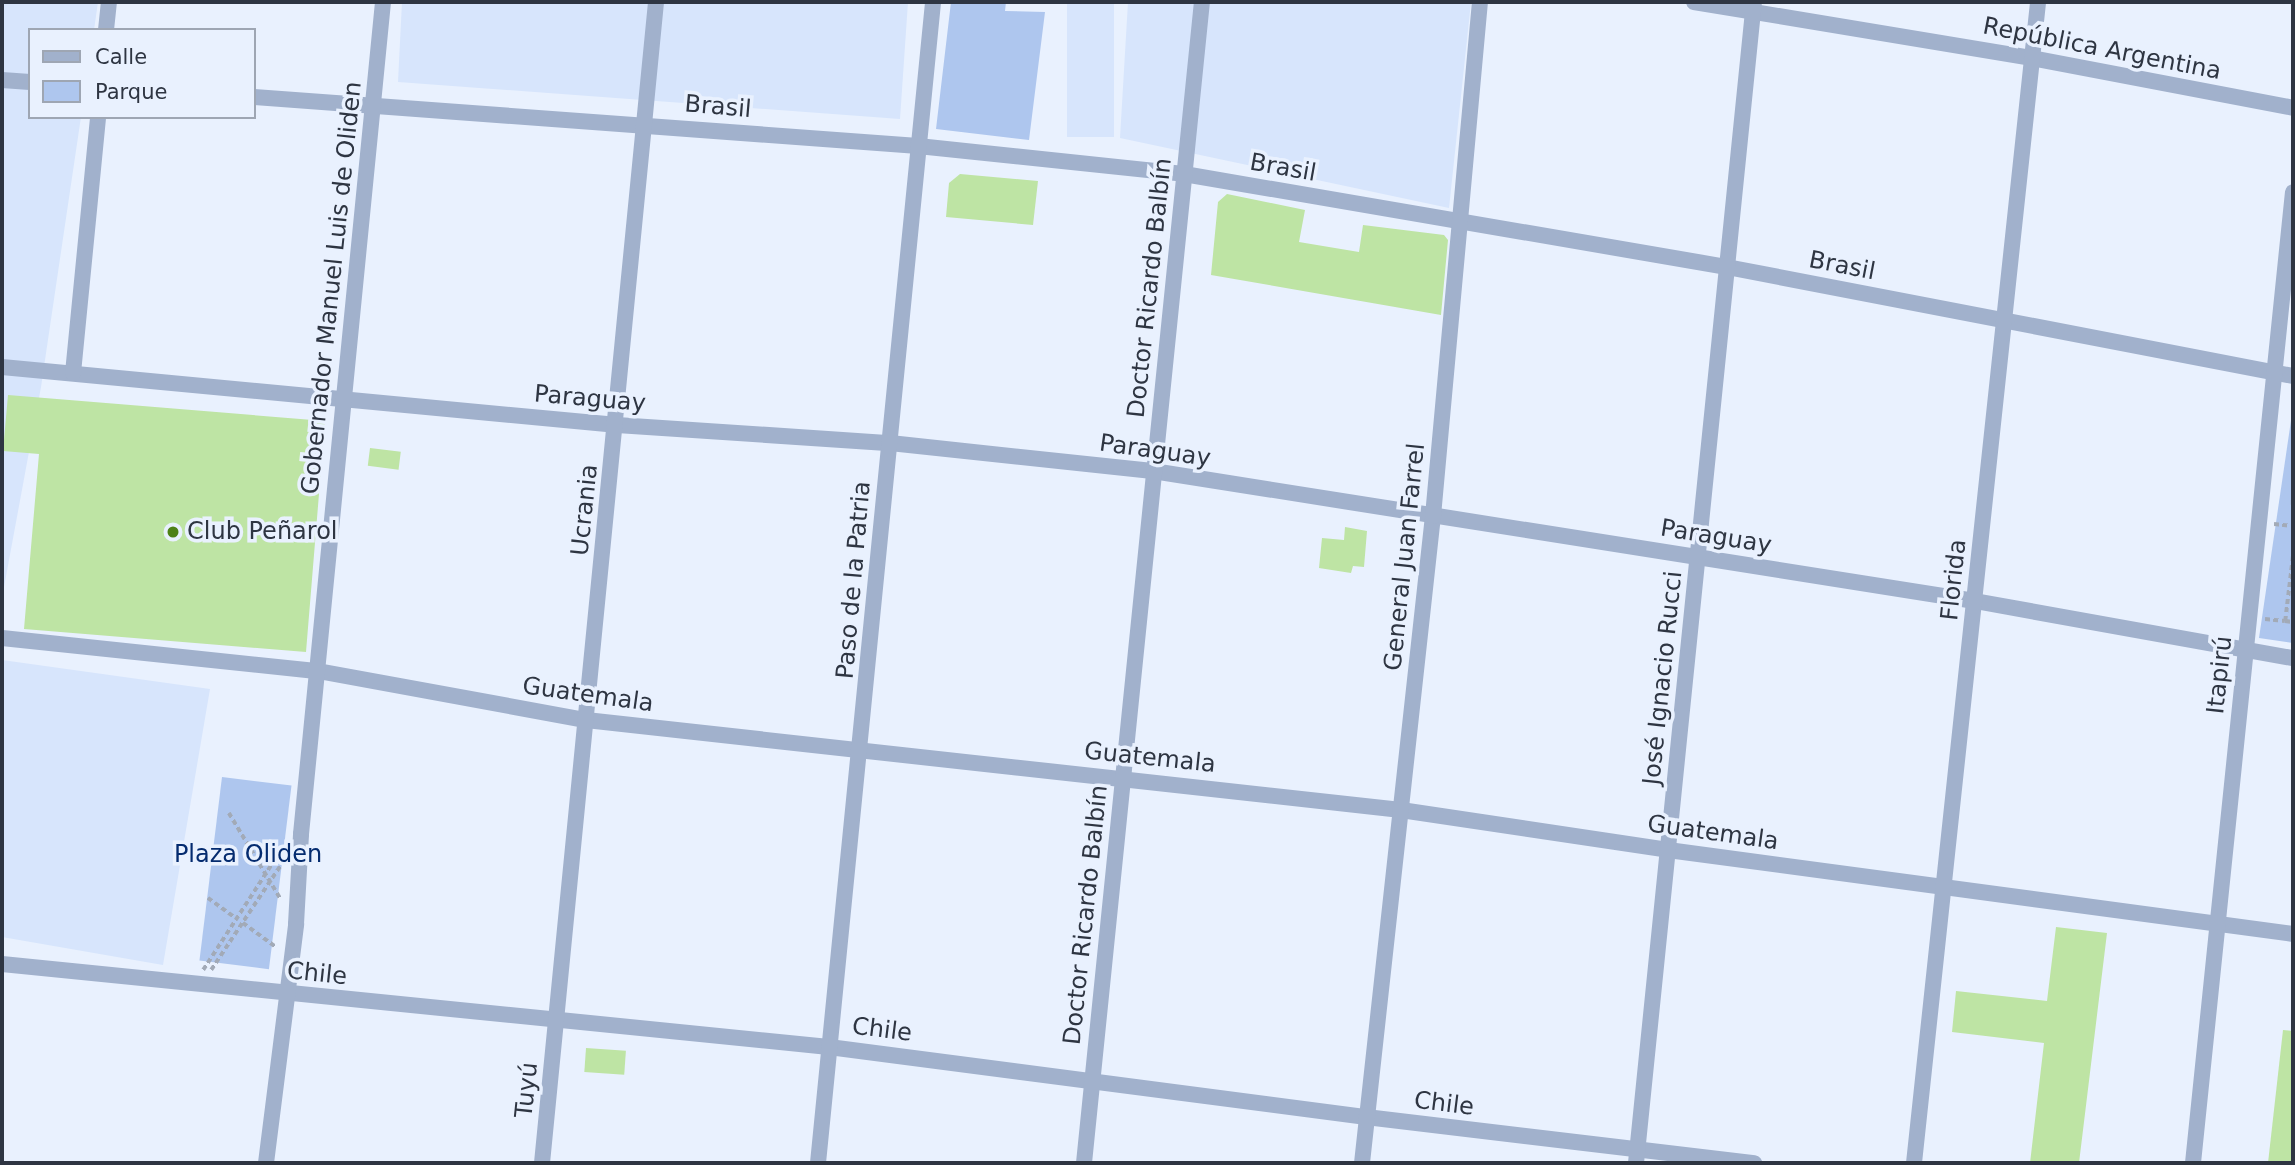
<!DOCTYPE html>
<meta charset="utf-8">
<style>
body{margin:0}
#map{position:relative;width:2295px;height:1165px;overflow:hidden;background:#e9f1fe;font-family:"DejaVu Sans",sans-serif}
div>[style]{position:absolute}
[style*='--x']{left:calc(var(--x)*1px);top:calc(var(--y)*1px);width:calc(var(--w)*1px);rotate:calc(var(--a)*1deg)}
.built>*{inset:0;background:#d7e5fc;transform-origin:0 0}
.green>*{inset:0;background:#aec6ee;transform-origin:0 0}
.building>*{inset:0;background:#bee4a4;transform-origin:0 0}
.path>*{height:3.5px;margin-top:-1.75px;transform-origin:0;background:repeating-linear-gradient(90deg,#a2aab7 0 5px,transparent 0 8.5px)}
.street>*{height:16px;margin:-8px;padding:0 8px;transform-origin:8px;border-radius:8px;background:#a1b1cc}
.dots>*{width:19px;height:19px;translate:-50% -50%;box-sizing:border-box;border:4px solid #e9f1fe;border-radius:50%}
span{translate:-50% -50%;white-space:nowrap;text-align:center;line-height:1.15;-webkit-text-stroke:7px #e9f1fe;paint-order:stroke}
.street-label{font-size:24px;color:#2e3542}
.poi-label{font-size:24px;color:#2e3542}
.left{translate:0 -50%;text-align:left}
.park-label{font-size:24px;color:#042b6f}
.frame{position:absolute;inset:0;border:4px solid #2e3542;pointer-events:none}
.legend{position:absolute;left:28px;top:28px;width:228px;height:91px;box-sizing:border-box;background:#e9f1fe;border:2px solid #9ea6b3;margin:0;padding:9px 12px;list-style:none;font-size:21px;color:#2e3542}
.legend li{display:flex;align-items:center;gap:14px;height:35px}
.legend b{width:35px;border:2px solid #9ea6b3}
</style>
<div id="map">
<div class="built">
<i style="clip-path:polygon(2px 2px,98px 2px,94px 30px,30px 30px,30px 117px,81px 117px,41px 387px,2px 598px)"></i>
<i style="clip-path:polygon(402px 2px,908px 2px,900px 119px,398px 82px)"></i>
<i style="left:1067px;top:2px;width:47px;height:135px"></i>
<i style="clip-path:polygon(1128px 2px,1471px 2px,1449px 208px,1120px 138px)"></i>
<i style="clip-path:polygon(2px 660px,210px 689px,163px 965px,2px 937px)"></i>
</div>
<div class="green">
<i style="clip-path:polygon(951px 2px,1006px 2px,1005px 11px,1045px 12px,1029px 140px,936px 129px)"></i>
<i style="clip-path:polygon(2293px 407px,2293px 643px,2259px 638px)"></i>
<i style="left:222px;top:777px;width:70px;height:185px;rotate:7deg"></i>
</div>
<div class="building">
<i style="clip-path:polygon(960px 174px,1038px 181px,1033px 225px,946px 217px,949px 183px)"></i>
<i style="clip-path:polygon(1227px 194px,1305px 210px,1299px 242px,1359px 252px,1363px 225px,1444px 235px,1448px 240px,1441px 315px,1211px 275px,1218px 202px)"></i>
<i style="clip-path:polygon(8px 395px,325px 421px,306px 652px,24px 629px,39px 454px,3px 451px)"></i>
<i style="left:370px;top:448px;width:31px;height:18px;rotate:7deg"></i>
<i style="clip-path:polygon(1345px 527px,1367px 531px,1364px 567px,1353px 566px,1351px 573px,1319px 568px,1322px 538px,1344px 540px)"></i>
<i style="clip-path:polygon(2056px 927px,2107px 933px,2079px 1163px,2030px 1163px,2044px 1043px,1952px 1032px,1956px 991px,2047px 1001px)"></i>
<i style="clip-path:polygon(2283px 1030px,2293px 1031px,2293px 1163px,2268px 1163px)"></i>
<i style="left:586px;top:1048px;width:40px;height:24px;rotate:4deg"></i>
</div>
<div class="path">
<i style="--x:2293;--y:500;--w:5;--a:90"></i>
<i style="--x:2274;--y:524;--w:19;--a:6"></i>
<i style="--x:2265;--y:619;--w:20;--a:6"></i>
<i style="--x:2285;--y:621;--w:67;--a:-83.2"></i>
<i style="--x:2285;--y:621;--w:8;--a:7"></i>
<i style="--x:229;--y:813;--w:99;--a:59"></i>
<i style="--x:208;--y:898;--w:34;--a:36"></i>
<i style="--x:243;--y:923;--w:41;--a:36"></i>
<i style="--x:203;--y:970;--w:147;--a:-57"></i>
<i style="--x:211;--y:970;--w:128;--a:-56.4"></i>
</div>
<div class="street">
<i style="--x:1694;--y:2;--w:343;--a:9.4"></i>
<i style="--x:2032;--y:58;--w:266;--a:10.8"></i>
<i style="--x:106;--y:30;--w:28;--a:-84"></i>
<i style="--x:2;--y:80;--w:28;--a:4"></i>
<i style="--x:254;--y:97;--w:666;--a:4.22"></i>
<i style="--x:918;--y:146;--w:267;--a:6"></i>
<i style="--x:1184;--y:174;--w:551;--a:9.72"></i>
<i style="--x:1727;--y:267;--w:576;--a:10.9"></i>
<i style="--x:2;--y:367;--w:618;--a:5.39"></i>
<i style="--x:617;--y:425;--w:274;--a:3.8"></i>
<i style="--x:890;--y:443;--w:264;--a:6.1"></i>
<i style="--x:1153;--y:471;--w:832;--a:8.99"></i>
<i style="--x:1975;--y:601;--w:323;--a:10.2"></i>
<i style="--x:73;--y:373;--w:257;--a:-84.4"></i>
<i style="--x:2;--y:638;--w:318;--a:6"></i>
<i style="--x:318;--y:671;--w:272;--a:10.4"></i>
<i style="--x:586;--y:720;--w:820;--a:6.3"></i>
<i style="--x:1401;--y:810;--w:270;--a:8.5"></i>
<i style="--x:1668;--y:850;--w:631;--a:7.65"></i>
<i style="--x:2;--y:964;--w:831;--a:5.73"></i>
<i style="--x:829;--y:1047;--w:542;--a:7.43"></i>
<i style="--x:1366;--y:1117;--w:391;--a:6.8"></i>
<i style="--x:266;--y:1163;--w:241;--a:-82.8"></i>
<i style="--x:296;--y:924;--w:90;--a:-86.8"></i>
<i style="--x:301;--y:834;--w:836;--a:-84.37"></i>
<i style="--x:542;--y:1163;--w:1167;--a:-84.39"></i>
<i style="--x:818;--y:1163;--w:1167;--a:-84.34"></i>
<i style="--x:1084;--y:1163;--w:1167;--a:-84.2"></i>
<i style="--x:1362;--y:1163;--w:651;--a:-83.74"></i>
<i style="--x:1433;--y:516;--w:516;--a:-84.78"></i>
<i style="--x:1636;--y:1163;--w:1167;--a:-84.2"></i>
<i style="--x:1914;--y:1163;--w:1168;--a:-83.9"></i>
<i style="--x:2193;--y:1163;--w:976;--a:-84.12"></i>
</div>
<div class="dots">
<i style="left:173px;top:532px;background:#4d8117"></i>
</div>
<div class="street-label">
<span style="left:2102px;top:49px;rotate:11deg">República Argentina</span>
<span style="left:718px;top:107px;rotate:5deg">Brasil</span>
<span style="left:1283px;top:168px;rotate:10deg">Brasil</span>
<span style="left:1842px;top:266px;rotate:11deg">Brasil</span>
<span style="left:332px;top:288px;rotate:-84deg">Gobernador Manuel Luis de Oliden</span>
<span style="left:1150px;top:288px;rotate:-84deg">Doctor Ricardo Balbín</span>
<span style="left:590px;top:399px;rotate:5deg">Paraguay</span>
<span style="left:1155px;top:451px;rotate:8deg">Paraguay</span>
<span style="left:585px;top:510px;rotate:-84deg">Ucrania</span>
<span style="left:1716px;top:537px;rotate:9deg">Paraguay</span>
<span style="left:1405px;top:557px;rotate:-84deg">General Juan Farrel</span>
<span style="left:854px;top:580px;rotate:-85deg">Paso de la Patria</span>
<span style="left:1954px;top:580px;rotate:-84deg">Florida</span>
<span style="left:2220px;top:675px;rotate:-84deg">Itapirú</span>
<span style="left:1663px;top:678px;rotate:-84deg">José Ignacio Rucci</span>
<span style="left:588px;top:695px;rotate:8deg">Guatemala</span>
<span style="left:1150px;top:758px;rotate:6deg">Guatemala</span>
<span style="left:1713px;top:833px;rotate:8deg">Guatemala</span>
<span style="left:1086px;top:915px;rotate:-84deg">Doctor Ricardo Balbín</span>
<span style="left:317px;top:974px;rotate:6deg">Chile</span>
<span style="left:882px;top:1030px;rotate:7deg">Chile</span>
<span style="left:527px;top:1090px;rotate:-84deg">Tuyú</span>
<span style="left:1444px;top:1104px;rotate:7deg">Chile</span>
</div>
<div class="poi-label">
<span class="left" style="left:187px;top:532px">Club Peñarol</span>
</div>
<div class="park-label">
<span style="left:248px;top:855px">Plaza Oliden</span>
</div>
<div class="frame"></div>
<ul class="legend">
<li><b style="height:9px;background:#a1b1cc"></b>Calle</li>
<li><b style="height:19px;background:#aec6ee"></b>Parque</li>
</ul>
</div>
